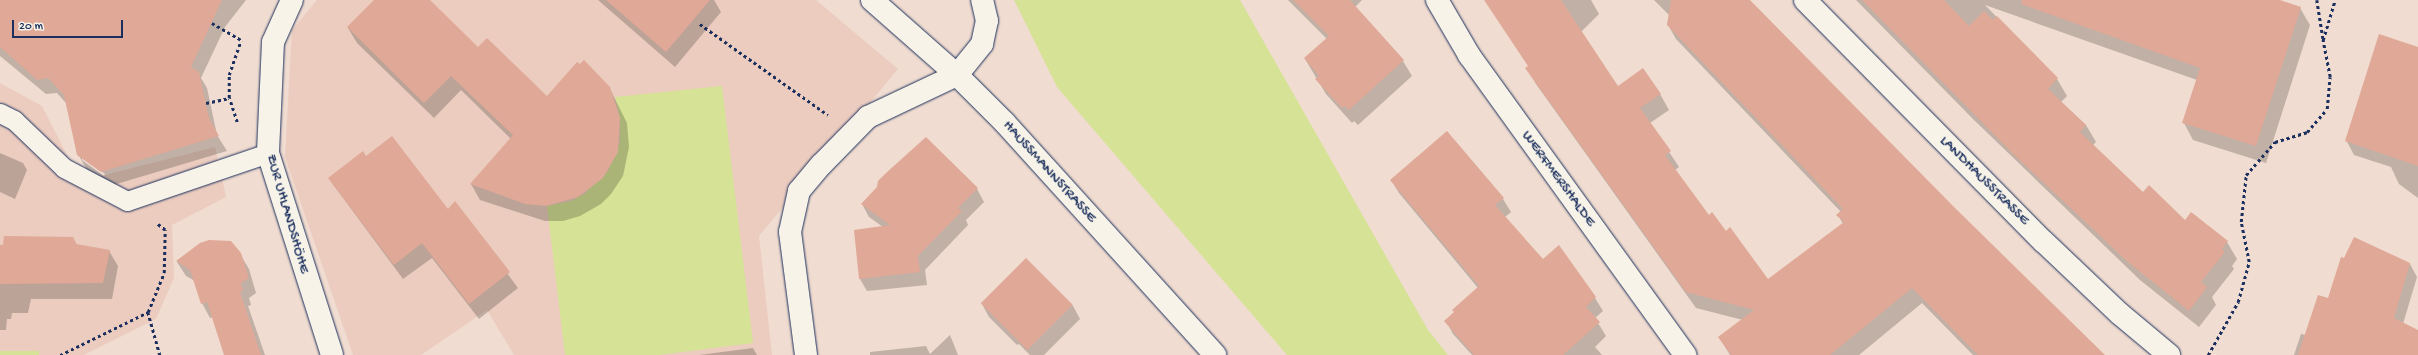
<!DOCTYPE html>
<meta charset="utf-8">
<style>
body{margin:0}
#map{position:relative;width:2418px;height:355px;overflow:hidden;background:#f0dcd0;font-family:"Gochi Hand",sans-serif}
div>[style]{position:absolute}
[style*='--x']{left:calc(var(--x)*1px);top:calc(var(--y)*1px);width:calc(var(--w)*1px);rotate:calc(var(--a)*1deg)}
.built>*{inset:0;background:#ebccbf}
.green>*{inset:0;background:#d6e295;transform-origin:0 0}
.shadow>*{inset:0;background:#0003}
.building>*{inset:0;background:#dfa897;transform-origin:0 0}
.path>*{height:2.5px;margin-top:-1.25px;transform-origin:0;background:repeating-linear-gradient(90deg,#1b2f5e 0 3px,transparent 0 6px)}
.roads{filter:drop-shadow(0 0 1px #1b2f5e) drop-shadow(0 0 1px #1b2f5e)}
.lane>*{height:19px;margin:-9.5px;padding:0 9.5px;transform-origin:9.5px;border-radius:9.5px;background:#f7f3e8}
.street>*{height:22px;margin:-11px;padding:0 11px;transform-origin:11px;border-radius:11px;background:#f7f3e8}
.secondary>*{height:22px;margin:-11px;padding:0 11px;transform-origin:11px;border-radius:11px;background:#f7f3e8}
span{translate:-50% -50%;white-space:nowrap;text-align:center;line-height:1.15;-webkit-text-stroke:3px #f7f3e8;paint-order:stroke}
.street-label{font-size:15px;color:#1b2f5e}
.scale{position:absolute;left:12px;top:20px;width:111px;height:18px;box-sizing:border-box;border:2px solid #1b2f5e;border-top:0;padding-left:5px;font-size:12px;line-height:14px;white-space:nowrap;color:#1b2f5e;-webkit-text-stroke:3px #f7f3e8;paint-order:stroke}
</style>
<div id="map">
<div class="built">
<i style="clip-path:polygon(317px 0,816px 0,898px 69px,759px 236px,772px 355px,514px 355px,487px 310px,421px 355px,353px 355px,285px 157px,292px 30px)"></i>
<i style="clip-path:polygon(0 83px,42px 106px,70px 161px,101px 176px,215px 147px,226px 197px,172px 225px,174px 278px,156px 319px,84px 355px,0 355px)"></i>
</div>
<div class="green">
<i style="clip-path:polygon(1014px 0,1240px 0,1428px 330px,1448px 355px,1287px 355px,1057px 87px)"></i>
<i style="clip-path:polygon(722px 86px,753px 343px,659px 355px,565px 355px,547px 206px,571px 201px,584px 194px,608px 171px,620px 142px,620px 118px,615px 97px)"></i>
<i style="left:0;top:351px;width:39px;height:4px"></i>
</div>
<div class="shadow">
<i style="clip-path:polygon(evenodd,0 0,246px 0,225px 27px,201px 78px,207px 88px,217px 135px,227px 151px,110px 186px,87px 170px,78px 154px,66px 103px,57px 93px,46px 94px,0 56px,0 0,82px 157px,105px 174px,104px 176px,82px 160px,82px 157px)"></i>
<i style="clip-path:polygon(376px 0,428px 0,479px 49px,547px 97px,609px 87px,627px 123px,629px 147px,623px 176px,611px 194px,601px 204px,580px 216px,563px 221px,545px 221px,480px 200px,471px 184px,511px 139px,461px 90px,434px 118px,357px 43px,348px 28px)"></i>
<i style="clip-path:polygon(598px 0,714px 0,721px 12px,675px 67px)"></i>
<i style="clip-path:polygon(1288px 0,1362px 0,1355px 7px,1403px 61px,1412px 76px,1358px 125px,1354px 121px,1352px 123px,1326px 94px,1305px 59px,1327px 39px)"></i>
<i style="clip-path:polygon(1485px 0,1591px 0,1599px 14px,1580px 33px,1618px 88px,1660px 94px,1669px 110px,1650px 123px,1679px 167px,1675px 170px,1708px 216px,1768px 280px,1843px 224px,1838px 215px,1841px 212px,1676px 39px,1667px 23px,1672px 18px,1654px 0,1749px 0,1954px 209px,2104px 355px,1973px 355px,1922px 303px,1859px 355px,1730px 355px,1719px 337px,1743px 320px,1696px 308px,1536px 84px,1527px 68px,1529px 67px)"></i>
<i style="clip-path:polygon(1856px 0,2277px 0,2300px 8px,2310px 25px,2266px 163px,2193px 140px,2184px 123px,2197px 80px,1985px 5px,2057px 79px,2067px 96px,2061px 102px,2086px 125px,2096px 142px,2093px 145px,2143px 193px,2185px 221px,2192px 213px,2227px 242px,2237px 259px,2232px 266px,2234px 269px,2212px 297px,2216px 305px,2199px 327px,2140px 280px,1974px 120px)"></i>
<i style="clip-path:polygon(1447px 132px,1503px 199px,1511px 212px,1505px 217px,1543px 260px,1595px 298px,1603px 311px,1595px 318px,1606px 336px,1595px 347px,1602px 355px,1472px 355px,1453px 334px,1446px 321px,1478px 288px,1399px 193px,1391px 180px)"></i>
<i style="clip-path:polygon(2346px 140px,2418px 150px,2418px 198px,2399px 184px,2391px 167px,2354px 155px)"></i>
<i style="clip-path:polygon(0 153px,23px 163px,27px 170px,15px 199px,0 192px)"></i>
<i style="clip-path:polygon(366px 157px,448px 211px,455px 203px,518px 288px,479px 319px,432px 258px,403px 279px,329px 179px)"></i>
<i style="clip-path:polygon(977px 189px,984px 202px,966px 220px,968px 225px,925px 270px,927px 285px,867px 291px,860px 279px,883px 227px,869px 217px,862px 204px)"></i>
<i style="clip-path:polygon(73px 238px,77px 245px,109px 251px,118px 266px,112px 299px,31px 299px,28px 313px,12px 313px,11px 319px,7px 319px,6px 330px,0 330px,0 245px)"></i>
<i style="clip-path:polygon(240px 254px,249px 269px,256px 293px,249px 298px,251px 305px,248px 306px,265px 355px,225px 355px,213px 317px,210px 318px,202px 303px,195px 281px,186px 276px,177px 262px)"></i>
<i style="clip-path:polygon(1026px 259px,1073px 306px,1080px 319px,1044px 355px,1030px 355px,1019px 344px,1017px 345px,989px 317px,982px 304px)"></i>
<i style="clip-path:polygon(2410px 264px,2417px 277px,2403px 324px,2418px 331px,2418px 355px,2294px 355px,2301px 334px,2306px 335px,2328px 299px)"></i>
<i style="clip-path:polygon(950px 335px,958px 355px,870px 355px,870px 352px,926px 346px,930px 354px)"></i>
<i style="clip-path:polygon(753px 348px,757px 355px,699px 355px)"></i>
</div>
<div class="building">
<i style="clip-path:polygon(0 0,222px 0,191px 67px,199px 72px,209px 118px,219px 136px,101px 172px,77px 155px,64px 95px,48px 78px,37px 80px,0 47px)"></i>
<i style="clip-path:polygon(374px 0,430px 0,478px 47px,487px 38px,547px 96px,577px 62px,580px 64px,584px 60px,610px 87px,620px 118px,618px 152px,603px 178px,578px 197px,547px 206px,525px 204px,470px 184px,513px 135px,451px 76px,424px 103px,347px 27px)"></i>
<i style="clip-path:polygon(606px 0,710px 0,666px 52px)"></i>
<i style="clip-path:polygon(1293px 0,1350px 0,1404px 60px,1349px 110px,1345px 106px,1342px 108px,1315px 79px,1319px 76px,1304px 58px,1329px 36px)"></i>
<i style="clip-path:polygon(1484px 0,1561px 0,1618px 86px,1643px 68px,1661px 94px,1640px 108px,1671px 151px,1665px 155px,1709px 215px,1712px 212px,1726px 231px,1730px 227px,1768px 279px,1844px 222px,1836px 215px,1843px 209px,1667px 25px,1671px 0,1750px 0,1955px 208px,2105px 355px,1978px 355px,1912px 288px,1830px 355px,1731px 355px,1718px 337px,1754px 310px,1686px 292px,1525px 68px,1528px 66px)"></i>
<i style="clip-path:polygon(1862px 0,1944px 0,1969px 26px,1984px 11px,1993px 20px,1997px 16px,2058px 78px,2048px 89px,2086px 125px,2080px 132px,2143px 192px,2149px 185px,2185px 220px,2191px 212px,2228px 241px,2222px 249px,2225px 252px,2201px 282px,2207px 287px,2189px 311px,2129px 263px,2012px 153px)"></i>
<i style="clip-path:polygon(2022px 0,2280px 0,2301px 7px,2256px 146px,2182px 123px,2200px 68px,2021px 4px)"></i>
<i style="clip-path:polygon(2379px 34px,2418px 47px,2418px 166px,2345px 141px)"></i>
<i style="clip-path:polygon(1447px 131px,1504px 198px,1495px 205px,1543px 259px,1559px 245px,1596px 297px,1586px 307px,1600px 322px,1563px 355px,1474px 355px,1444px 321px,1454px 312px,1452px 310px,1479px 286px,1390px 180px)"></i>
<i style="clip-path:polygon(392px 136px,448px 209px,455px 201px,510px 272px,469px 304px,422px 243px,394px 265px,328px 178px,363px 151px,366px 156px)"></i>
<i style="clip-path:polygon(926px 137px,978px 188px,958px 208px,962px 211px,918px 256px,920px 272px,859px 279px,854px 230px,890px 225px,861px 204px,877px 187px,878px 181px,886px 173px)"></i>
<i style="clip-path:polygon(4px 236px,73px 237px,76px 244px,110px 250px,103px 283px,0 284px,0 245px,3px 245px)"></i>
<i style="clip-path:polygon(2354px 237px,2410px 263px,2394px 318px,2418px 330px,2418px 355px,2298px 355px,2318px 295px,2328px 298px,2341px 257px,2344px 258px)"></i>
<i style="clip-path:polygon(209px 240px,231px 241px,241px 253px,249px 278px,241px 283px,243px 291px,240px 292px,261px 355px,224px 355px,207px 302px,201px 304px,190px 270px,176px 261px,200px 243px)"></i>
<i style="left:1026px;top:258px;width:66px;height:64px;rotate:45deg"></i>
</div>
<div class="path">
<i style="--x:2317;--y:0;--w:39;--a:81"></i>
<i style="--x:212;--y:23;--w:34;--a:30"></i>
<i style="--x:700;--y:24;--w:157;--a:35.4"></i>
<i style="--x:206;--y:103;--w:24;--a:-12"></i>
<i style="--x:237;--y:122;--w:25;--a:-108"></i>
<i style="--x:229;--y:98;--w:23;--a:-90"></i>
<i style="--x:229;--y:75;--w:36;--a:-71"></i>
<i style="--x:148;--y:312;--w:45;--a:74.4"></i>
<i style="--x:60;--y:355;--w:98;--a:-26"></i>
<i style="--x:148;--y:312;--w:42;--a:-67.7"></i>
<i style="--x:164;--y:273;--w:43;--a:-88.7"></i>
<i style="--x:165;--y:230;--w:11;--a:-142"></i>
<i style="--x:2208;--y:355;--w:61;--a:-60.5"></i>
<i style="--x:2238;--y:302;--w:41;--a:-74.6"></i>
<i style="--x:2249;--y:262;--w:41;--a:-101.3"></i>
<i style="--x:2241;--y:222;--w:47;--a:-83.9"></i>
<i style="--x:2246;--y:175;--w:44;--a:-48.7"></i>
<i style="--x:2275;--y:142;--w:34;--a:-17"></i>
<i style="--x:2307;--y:132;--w:30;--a:-49"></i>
<i style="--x:2327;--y:109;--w:32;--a:-85"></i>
<i style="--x:2330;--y:77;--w:38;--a:-101"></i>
<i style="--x:2323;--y:40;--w:42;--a:-73.3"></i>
</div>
<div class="roads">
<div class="lane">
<i style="--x:0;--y:113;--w:16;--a:27"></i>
<i style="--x:14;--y:120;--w:69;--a:43.8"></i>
<i style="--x:64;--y:168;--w:71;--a:27.6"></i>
<i style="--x:127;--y:201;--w:149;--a:-18.8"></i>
</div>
<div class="street">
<i style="--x:292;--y:0;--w:46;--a:114.3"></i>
<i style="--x:273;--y:42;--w:111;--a:92.6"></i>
<i style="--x:268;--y:153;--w:212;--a:72.4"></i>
<i style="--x:872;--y:0;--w:113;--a:41.4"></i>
<i style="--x:957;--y:75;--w:68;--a:45"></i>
<i style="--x:1005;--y:123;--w:313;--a:47.8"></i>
<i style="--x:1805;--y:0;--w:339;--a:45.4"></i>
<i style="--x:2043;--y:241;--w:106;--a:43.5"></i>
<i style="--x:2120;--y:314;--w:64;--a:39.9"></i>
<i style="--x:806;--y:355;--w:124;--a:-97.4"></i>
<i style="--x:790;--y:232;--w:42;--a:-77.6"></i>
<i style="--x:799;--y:191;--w:35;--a:-50"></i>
<i style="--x:822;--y:164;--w:66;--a:-45.6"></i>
<i style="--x:868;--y:117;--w:98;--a:-25.3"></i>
<i style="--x:957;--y:75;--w:40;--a:-51"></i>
<i style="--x:982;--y:44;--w:24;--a:-78"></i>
<i style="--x:987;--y:21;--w:22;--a:-103"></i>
</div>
<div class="secondary">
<i style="--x:1437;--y:0;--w:64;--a:59.8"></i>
<i style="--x:1469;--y:55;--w:370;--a:54.2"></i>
</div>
</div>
<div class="street-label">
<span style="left:1049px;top:172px;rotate:48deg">HAUSSMANNSTRASSE</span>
<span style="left:1558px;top:179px;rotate:54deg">WERFMERSHALDE</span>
<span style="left:1984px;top:181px;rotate:45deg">LANDHAUSSTRASSE</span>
<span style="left:287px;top:214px;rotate:74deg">ZUR UHLANDSHÖHE</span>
</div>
<div class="scale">20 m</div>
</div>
